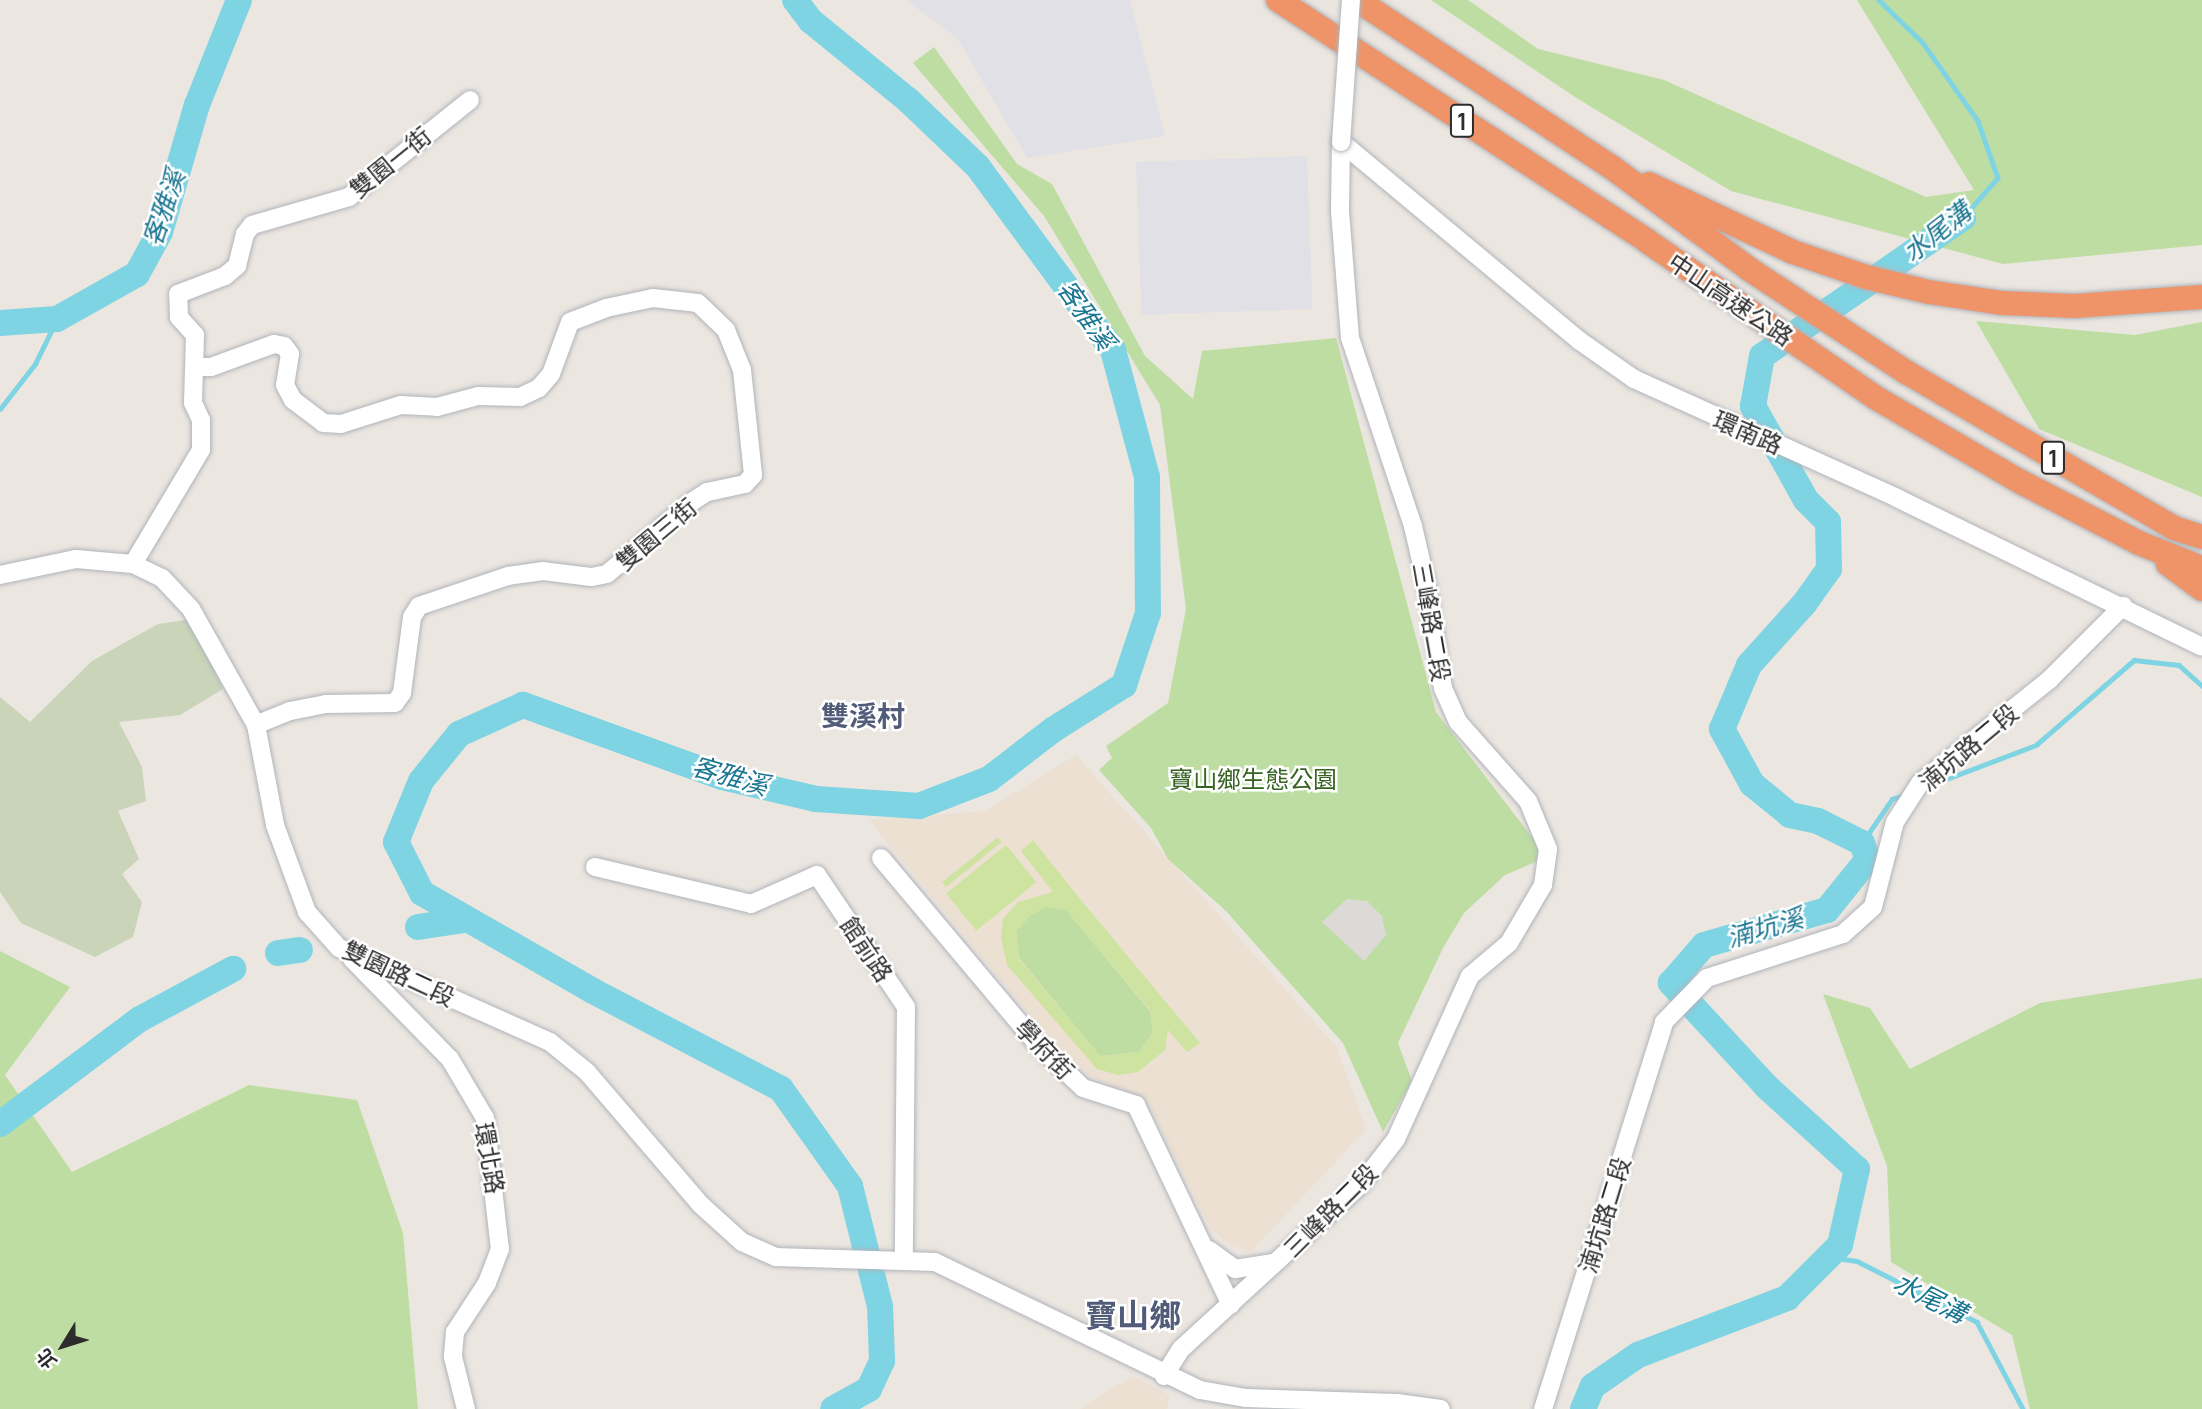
<!DOCTYPE html>
<meta charset="utf-8">
<style>
body{margin:0}
#map{position:relative;width:2202px;height:1409px;overflow:hidden;background:#ece6e0;font-family:Manrope,"Noto Sans TC",sans-serif}
div>[style]{position:absolute}
[style*='--x']{left:calc(var(--x)*1px);top:calc(var(--y)*1px);width:calc(var(--w)*1px);rotate:calc(var(--a)*1deg)}
.industrial>*{inset:0;background:#e1e0e6;transform-origin:0 0}
.education>*{inset:0;background:#ece0d2}
.green>*{inset:0;background:#bddda2}
.cemetery>*{inset:0;background:#c9d4b9}
.pitch>*{inset:0;background:#cee39f;transform-origin:0 0}
.plaza>*{inset:0;background:#ddd9d7}
.stream>*{height:4.5px;margin:-2.25px;padding:0 2.25px;transform-origin:2.25px;border-radius:2.25px;background:#7ed4e3}
.river>*{height:26px;margin:-13px;padding:0 13px;transform-origin:13px;border-radius:13px;background:#7ed4e3}
.roads{filter:drop-shadow(0 0 2px #b0b4bb) drop-shadow(0 0 2px #b0b4bb)}
.minor>*{height:18px;margin:-9px;padding:0 9px;transform-origin:9px;border-radius:9px;background:#fff}
.highway>*{height:24px;margin:-12px;padding:0 12px;transform-origin:12px;border-radius:12px;background:#ef9469}
.bridges{filter:drop-shadow(0 0 2px #b0b4bb) drop-shadow(0 0 2px #b0b4bb)}
.minor-bridge>*{height:18px;margin:-9px;padding:0 9px;transform-origin:9px;border-radius:9px;background:#fff}
span{translate:-50% -50%;white-space:nowrap;text-align:center;line-height:1.15;-webkit-text-stroke:5px #fff;paint-order:stroke}
.shield-label span{padding:2px 5px;background:#fff;border:2px solid;border-radius:5px;-webkit-text-stroke-width:0}
.shield-label{font-size:23px;color:#2c2c2c;font-weight:700}
.street-label{font-size:24px;color:#2c2c2c}
.park-label{font-size:24px;color:#376322}
.water-label{font-size:26px;color:#1b7691;font-style:italic}
.quarter-label{font-size:28px;color:#515c79;font-weight:700}
.district-label{font-size:32px;color:#515c79;font-weight:700}
.north{position:absolute;left:28px;top:1311px;width:70px;height:70px;-webkit-text-stroke:5px #fff;paint-order:stroke;rotate:232deg;font-size:19px;font-weight:700;line-height:28px;text-align:center;color:#2c2c2c}
.north::after{content:'';display:block;margin:auto;width:24px;height:32px;background:#2c2c2c;clip-path:polygon(50% 0,100% 100%,50% 72%,0 100%)}
</style>
<div id="map">
<div class="industrial">
<i style="clip-path:polygon(906px 0,1130px 0,1165px 136px,1027px 158px,957px 38px)"></i>
<i style="left:1307px;top:156px;width:153px;height:171px;rotate:88deg"></i>
</div>
<div class="education">
<i style="clip-path:polygon(1076px 755px,1336px 1046px,1366px 1129px,1251px 1252px,1230px 1245px,1211px 1229px,1148px 1103px,1089px 1076px,1042px 1030px,869px 820px,985px 811px)"></i>
<i style="clip-path:polygon(1133px 1376px,1169px 1395px,1167px 1409px,1080px 1409px)"></i>
</div>
<div class="green">
<i style="clip-path:polygon(1431px 0,1468px 0,1538px 49px,1664px 80px,1926px 197px,1974px 190px,1857px 0,2202px 0,2202px 245px,2003px 264px,1731px 191px,1578px 99px)"></i>
<i style="clip-path:polygon(934px 47px,1017px 164px,1052px 184px,1145px 356px,1193px 399px,1202px 351px,1336px 338px,1436px 712px,1547px 857px,1505px 875px,1464px 913px,1443px 948px,1398px 1043px,1412px 1081px,1383px 1132px,1343px 1043px,1226px 911px,1168px 859px,1151px 828px,1099px 770px,1112px 758px,1106px 746px,1168px 703px,1186px 609px,1160px 405px,1044px 216px,913px 63px)"></i>
<i style="clip-path:polygon(1976px 321px,2135px 335px,2202px 322px,2202px 497px,2039px 429px)"></i>
<i style="clip-path:polygon(1046px 907px,1066px 910px,1150px 1011px,1153px 1032px,1139px 1052px,1100px 1056px,1019px 958px,1016px 931px,1031px 915px)"></i>
<i style="clip-path:polygon(0 951px,70px 987px,5px 1075px,72px 1172px,249px 1085px,357px 1100px,403px 1233px,418px 1409px,0 1409px)"></i>
<i style="clip-path:polygon(2202px 978px,2202px 1409px,2030px 1409px,2012px 1335px,1891px 1262px,1887px 1166px,1823px 994px,1870px 1008px,1910px 1069px,2040px 1003px)"></i>
</div>
<div class="cemetery">
<i style="clip-path:polygon(192px 619px,223px 689px,180px 715px,119px 722px,142px 767px,146px 801px,118px 811px,139px 859px,122px 874px,142px 902px,133px 937px,95px 957px,21px 923px,0 892px,0 697px,30px 722px,92px 661px,158px 624px)"></i>
</div>
<div class="pitch">
<i style="left:998px;top:837px;width:6px;height:72px;rotate:51deg"></i>
<i style="clip-path:polygon(evenodd,1033px 840px,1076px 894px,1200px 1043px,1187px 1052px,1168px 1030px,1165px 1050px,1138px 1072px,1118px 1075px,1097px 1069px,1007px 965px,1001px 938px,1003px 919px,1018px 902px,1053px 892px,1021px 851px,1033px 840px,1046px 907px,1066px 910px,1150px 1010px,1153px 1032px,1139px 1052px,1100px 1056px,1019px 959px,1016px 931px,1031px 915px,1046px 907px)"></i>
<i style="left:1006px;top:845px;width:48px;height:77px;rotate:51deg"></i>
</div>
<div class="plaza">
<i style="clip-path:polygon(1347px 899px,1367px 901px,1382px 916px,1386px 935px,1364px 961px,1322px 922px)"></i>
</div>
<div class="stream">
<i style="--x:1879;--y:0;--w:62;--a:44.3"></i>
<i style="--x:1923;--y:43;--w:95;--a:54.8"></i>
<i style="--x:1978;--y:121;--w:60;--a:70.7"></i>
<i style="--x:1998;--y:178;--w:53;--a:131.2"></i>
<i style="--x:0;--y:409;--w:57;--a:-52.1"></i>
<i style="--x:35;--y:364;--w:50;--a:-63.9"></i>
<i style="--x:1928;--y:786;--w:116;--a:-20.8"></i>
<i style="--x:2036;--y:745;--w:130;--a:-40.9"></i>
<i style="--x:2134;--y:660;--w:45;--a:6.3"></i>
<i style="--x:2179;--y:665;--w:31;--a:42"></i>
<i style="--x:1862;--y:843;--w:53;--a:-55.7"></i>
<i style="--x:1892;--y:799;--w:13;--a:-18"></i>
<i style="--x:1829;--y:1257;--w:28;--a:8"></i>
<i style="--x:1857;--y:1261;--w:135;--a:26.9"></i>
<i style="--x:1977;--y:1322;--w:98;--a:62.1"></i>
</div>
<div class="river">
<i style="--x:795;--y:0;--w:26;--a:53"></i>
<i style="--x:811;--y:21;--w:125;--a:39.2"></i>
<i style="--x:908;--y:100;--w:97;--a:43.7"></i>
<i style="--x:978;--y:167;--w:227;--a:53.6"></i>
<i style="--x:1113;--y:350;--w:131;--a:75"></i>
<i style="--x:1147;--y:477;--w:136;--a:89.6"></i>
<i style="--x:1148;--y:613;--w:76;--a:108.4"></i>
<i style="--x:1124;--y:685;--w:83;--a:147.8"></i>
<i style="--x:1054;--y:729;--w:82;--a:142.4"></i>
<i style="--x:989;--y:779;--w:75;--a:158.9"></i>
<i style="--x:919;--y:806;--w:103;--a:-176.1"></i>
<i style="--x:816;--y:799;--w:97;--a:-166.8"></i>
<i style="--x:722;--y:777;--w:212;--a:-160.1"></i>
<i style="--x:523;--y:705;--w:70;--a:155.6"></i>
<i style="--x:459;--y:734;--w:60;--a:129"></i>
<i style="--x:421;--y:781;--w:66;--a:112.3"></i>
<i style="--x:396;--y:842;--w:57;--a:63"></i>
<i style="--x:422;--y:893;--w:197;--a:29.8"></i>
<i style="--x:593;--y:991;--w:212;--a:27.5"></i>
<i style="--x:781;--y:1089;--w:119;--a:54.6"></i>
<i style="--x:850;--y:1186;--w:124;--a:76"></i>
<i style="--x:880;--y:1306;--w:55;--a:87.9"></i>
<i style="--x:882;--y:1361;--w:31;--a:115"></i>
<i style="--x:869;--y:1389;--w:41;--a:150.9"></i>
<i style="--x:0;--y:323;--w:57;--a:-4"></i>
<i style="--x:57;--y:319;--w:92;--a:-29.4"></i>
<i style="--x:137;--y:274;--w:48;--a:-61.3"></i>
<i style="--x:160;--y:232;--w:132;--a:-73.8"></i>
<i style="--x:197;--y:105;--w:113;--a:-68.2"></i>
<i style="--x:418;--y:927;--w:47;--a:-8.7"></i>
<i style="--x:278;--y:953;--w:22;--a:-8"></i>
<i style="--x:0;--y:1124;--w:175;--a:-36.9"></i>
<i style="--x:140;--y:1019;--w:106;--a:-28.3"></i>
<i style="--x:1583;--y:1409;--w:25;--a:-67"></i>
<i style="--x:1593;--y:1386;--w:55;--a:-34.6"></i>
<i style="--x:1638;--y:1355;--w:160;--a:-20.9"></i>
<i style="--x:1787;--y:1298;--w:75;--a:-45"></i>
<i style="--x:1840;--y:1245;--w:78;--a:-77.4"></i>
<i style="--x:1857;--y:1169;--w:122;--a:-137.7"></i>
<i style="--x:1767;--y:1087;--w:142;--a:-132.7"></i>
<i style="--x:1671;--y:983;--w:50;--a:-49"></i>
<i style="--x:1704;--y:945;--w:128;--a:-15.9"></i>
<i style="--x:1827;--y:910;--w:65;--a:-51.2"></i>
<i style="--x:1868;--y:859;--w:17;--a:-111"></i>
<i style="--x:1862;--y:843;--w:49;--a:-153.4"></i>
<i style="--x:1818;--y:821;--w:29;--a:-168"></i>
<i style="--x:1790;--y:815;--w:49;--a:-140.8"></i>
<i style="--x:1752;--y:784;--w:63;--a:-118.6"></i>
<i style="--x:1722;--y:729;--w:69;--a:-67.1"></i>
<i style="--x:1749;--y:665;--w:82;--a:-48"></i>
<i style="--x:1804;--y:604;--w:43;--a:-54.5"></i>
<i style="--x:1829;--y:569;--w:47;--a:-91.2"></i>
<i style="--x:1828;--y:522;--w:31;--a:-135"></i>
<i style="--x:1806;--y:500;--w:108;--a:-119.4"></i>
<i style="--x:1753;--y:406;--w:51;--a:-79.8"></i>
<i style="--x:1762;--y:356;--w:244;--a:-34.5"></i>
</div>
<div class="roads">
<div class="minor">
<i style="--x:1341;--y:142;--w:311;--a:39.8"></i>
<i style="--x:1580;--y:341;--w:66;--a:35.1"></i>
<i style="--x:1634;--y:379;--w:289;--a:24.3"></i>
<i style="--x:1897;--y:498;--w:339;--a:26"></i>
<i style="--x:196;--y:367;--w:15;--a:0"></i>
<i style="--x:211;--y:367;--w:67;--a:-20.1"></i>
<i style="--x:274;--y:344;--w:10;--a:11"></i>
<i style="--x:284;--y:346;--w:10;--a:53"></i>
<i style="--x:290;--y:354;--w:31;--a:99"></i>
<i style="--x:285;--y:385;--w:17;--a:62"></i>
<i style="--x:293;--y:400;--w:38;--a:37"></i>
<i style="--x:323;--y:423;--w:18;--a:3"></i>
<i style="--x:341;--y:424;--w:63;--a:-17.6"></i>
<i style="--x:401;--y:405;--w:36;--a:3"></i>
<i style="--x:437;--y:407;--w:42;--a:-15"></i>
<i style="--x:478;--y:396;--w:42;--a:1.4"></i>
<i style="--x:520;--y:397;--w:21;--a:-25"></i>
<i style="--x:539;--y:388;--w:18;--a:-49"></i>
<i style="--x:551;--y:374;--w:55;--a:-69.9"></i>
<i style="--x:570;--y:322;--w:39;--a:-21"></i>
<i style="--x:606;--y:308;--w:48;--a:-12"></i>
<i style="--x:653;--y:298;--w:45;--a:6.3"></i>
<i style="--x:698;--y:303;--w:39;--a:44"></i>
<i style="--x:726;--y:330;--w:43;--a:68.2"></i>
<i style="--x:742;--y:370;--w:106;--a:84"></i>
<i style="--x:753;--y:475;--w:12;--a:132"></i>
<i style="--x:745;--y:484;--w:39;--a:168"></i>
<i style="--x:707;--y:492;--w:20;--a:147"></i>
<i style="--x:690;--y:503;--w:109;--a:139.5"></i>
<i style="--x:607;--y:574;--w:16;--a:169"></i>
<i style="--x:591;--y:577;--w:48;--a:-172.9"></i>
<i style="--x:543;--y:571;--w:35;--a:172"></i>
<i style="--x:508;--y:576;--w:94;--a:161.4"></i>
<i style="--x:419;--y:606;--w:13;--a:122"></i>
<i style="--x:412;--y:617;--w:77;--a:97.5"></i>
<i style="--x:402;--y:693;--w:12;--a:125"></i>
<i style="--x:395;--y:703;--w:69;--a:179.2"></i>
<i style="--x:326;--y:704;--w:37;--a:169"></i>
<i style="--x:290;--y:711;--w:37;--a:158"></i>
<i style="--x:133;--y:564;--w:133;--a:-59.2"></i>
<i style="--x:201;--y:450;--w:30;--a:-90"></i>
<i style="--x:201;--y:420;--w:19;--a:-115"></i>
<i style="--x:193;--y:403;--w:68;--a:-88.3"></i>
<i style="--x:195;--y:335;--w:24;--a:-132"></i>
<i style="--x:179;--y:317;--w:23;--a:-92"></i>
<i style="--x:178;--y:294;--w:50;--a:-21"></i>
<i style="--x:225;--y:276;--w:16;--a:-40"></i>
<i style="--x:237;--y:266;--w:33;--a:-76"></i>
<i style="--x:245;--y:234;--w:11;--a:-52"></i>
<i style="--x:252;--y:225;--w:101;--a:-16.1"></i>
<i style="--x:349;--y:197;--w:155;--a:-38.7"></i>
<i style="--x:0;--y:575;--w:78;--a:-11.9"></i>
<i style="--x:76;--y:559;--w:57;--a:5"></i>
<i style="--x:133;--y:564;--w:32;--a:26"></i>
<i style="--x:162;--y:578;--w:42;--a:46.9"></i>
<i style="--x:191;--y:609;--w:133;--a:60.7"></i>
<i style="--x:256;--y:725;--w:102;--a:79.2"></i>
<i style="--x:275;--y:825;--w:93;--a:69.8"></i>
<i style="--x:307;--y:912;--w:48;--a:48.4"></i>
<i style="--x:339;--y:948;--w:231;--a:24"></i>
<i style="--x:550;--y:1042;--w:48;--a:39"></i>
<i style="--x:587;--y:1072;--w:175;--a:49.4"></i>
<i style="--x:701;--y:1205;--w:55;--a:42.1"></i>
<i style="--x:742;--y:1242;--w:37;--a:24"></i>
<i style="--x:776;--y:1257;--w:159;--a:1.8"></i>
<i style="--x:935;--y:1262;--w:294;--a:25.8"></i>
<i style="--x:1200;--y:1390;--w:47;--a:9.9"></i>
<i style="--x:1246;--y:1398;--w:151;--a:1.9"></i>
<i style="--x:1397;--y:1403;--w:44;--a:7.8"></i>
<i style="--x:881;--y:858;--w:244;--a:50"></i>
<i style="--x:1038;--y:1045;--w:62;--a:43.7"></i>
<i style="--x:1083;--y:1088;--w:56;--a:17.8"></i>
<i style="--x:1136;--y:1105;--w:221;--a:64.6"></i>
<i style="--x:595;--y:867;--w:160;--a:13.3"></i>
<i style="--x:751;--y:904;--w:72;--a:-23.7"></i>
<i style="--x:817;--y:875;--w:159;--a:56"></i>
<i style="--x:906;--y:1007;--w:251;--a:90.5"></i>
<i style="--x:352;--y:959;--w:140;--a:45.6"></i>
<i style="--x:450;--y:1059;--w:69;--a:59.3"></i>
<i style="--x:485;--y:1118;--w:132;--a:83.5"></i>
<i style="--x:500;--y:1249;--w:36;--a:111"></i>
<i style="--x:487;--y:1283;--w:59;--a:123.1"></i>
<i style="--x:455;--y:1332;--w:25;--a:95"></i>
<i style="--x:453;--y:1357;--w:54;--a:76"></i>
<i style="--x:1209;--y:1250;--w:32;--a:36"></i>
<i style="--x:1235;--y:1269;--w:39;--a:-9"></i>
<i style="--x:1164;--y:1376;--w:32;--a:-58"></i>
<i style="--x:1181;--y:1349;--w:246;--a:-42.5"></i>
<i style="--x:1362;--y:1183;--w:56;--a:-52.3"></i>
<i style="--x:1396;--y:1139;--w:179;--a:-65.6"></i>
<i style="--x:1470;--y:976;--w:51;--a:-40.2"></i>
<i style="--x:1509;--y:943;--w:67;--a:-59.6"></i>
<i style="--x:1543;--y:885;--w:36;--a:-82"></i>
<i style="--x:1548;--y:849;--w:52;--a:-112.6"></i>
<i style="--x:1528;--y:801;--w:106;--a:-131.5"></i>
<i style="--x:1458;--y:722;--w:37;--a:-114"></i>
<i style="--x:1443;--y:688;--w:98;--a:-98.8"></i>
<i style="--x:1428;--y:591;--w:67;--a:-103"></i>
<i style="--x:1413;--y:526;--w:198;--a:-108.5"></i>
<i style="--x:1350;--y:338;--w:127;--a:-94.5"></i>
<i style="--x:1340;--y:211;--w:69;--a:-89.2"></i>
<i style="--x:1543;--y:1409;--w:405;--a:-72.6"></i>
<i style="--x:1664;--y:1022;--w:62;--a:-45.7"></i>
<i style="--x:1707;--y:978;--w:143;--a:-17.9"></i>
<i style="--x:1843;--y:934;--w:40;--a:-42"></i>
<i style="--x:1873;--y:907;--w:88;--a:-75.5"></i>
<i style="--x:1895;--y:822;--w:46;--a:-57.3"></i>
<i style="--x:1920;--y:783;--w:165;--a:-38.6"></i>
<i style="--x:2049;--y:680;--w:105;--a:-45"></i>
</div>
<div class="highway">
<i style="--x:1278;--y:0;--w:441;--a:33.1"></i>
<i style="--x:1647;--y:241;--w:278;--a:34.4"></i>
<i style="--x:1876;--y:398;--w:168;--a:30.1"></i>
<i style="--x:2021;--y:482;--w:133;--a:27.3"></i>
<i style="--x:2139;--y:543;--w:68;--a:21.6"></i>
<i style="--x:1357;--y:0;--w:303;--a:33.3"></i>
<i style="--x:1610;--y:166;--w:173;--a:36.5"></i>
<i style="--x:1749;--y:269;--w:188;--a:33.3"></i>
<i style="--x:1906;--y:372;--w:310;--a:30.2"></i>
<i style="--x:2174;--y:528;--w:29;--a:18"></i>
<i style="--x:1649;--y:184;--w:159;--a:25.3"></i>
<i style="--x:1793;--y:252;--w:77;--a:18.9"></i>
<i style="--x:1866;--y:277;--w:65;--a:13.4"></i>
<i style="--x:1929;--y:292;--w:74;--a:8.6"></i>
<i style="--x:2002;--y:303;--w:73;--a:2.4"></i>
<i style="--x:2075;--y:306;--w:127;--a:-4.1"></i>
<i style="--x:2168;--y:564;--w:42;--a:36.3"></i>
</div>
</div>
<div class="bridges">
<div class="minor-bridge">
<i style="--x:1341;--y:142;--w:142;--a:-86"></i>
</div>
</div>
<div class="shield-label">
<span style="left:1462px;top:121px">1</span>
<span style="left:2053px;top:458px">1</span>
</div>
<div class="street-label">
<span style="left:390px;top:162px;rotate:-39deg">雙園一街</span>
<span style="left:1731px;top:299px;rotate:34deg">中山高速公路</span>
<span style="left:1748px;top:432px;rotate:23deg">環南路</span>
<span style="left:656px;top:534px;rotate:-40deg">雙園三街</span>
<span style="left:1432px;top:622px;rotate:80deg">三峰路二段</span>
<span style="left:1968px;top:747px;rotate:-40deg">湳坑路二段</span>
<span style="left:867px;top:949px;rotate:56deg">館前路</span>
<span style="left:399px;top:973px;rotate:25deg">雙園路二段</span>
<span style="left:1045px;top:1049px;rotate:46deg">學府街</span>
<span style="left:490px;top:1158px;rotate:80deg">環北路</span>
<span style="left:1330px;top:1210px;rotate:-45deg">三峰路二段</span>
<span style="left:1604px;top:1215px;rotate:-73deg">湳坑路二段</span>
</div>
<div class="park-label">
<span style="left:1253px;top:779px">寶山鄉生態公園</span>
</div>
<div class="water-label">
<span style="left:164px;top:208px;rotate:-71deg">客雅溪</span>
<span style="left:1937px;top:232px;rotate:-38deg">水尾溝</span>
<span style="left:1086px;top:315px;rotate:55deg">客雅溪</span>
<span style="left:730px;top:776px;rotate:16deg">客雅溪</span>
<span style="left:1765px;top:928px;rotate:-16deg">湳坑溪</span>
<span style="left:1930px;top:1298px;rotate:27deg">水尾溝</span>
</div>
<div class="quarter-label">
<span style="left:863px;top:715px">雙溪村</span>
</div>
<div class="district-label">
<span style="left:1133px;top:1315px">寶山鄉</span>
</div>
<div class="north">北</div>
</div>
